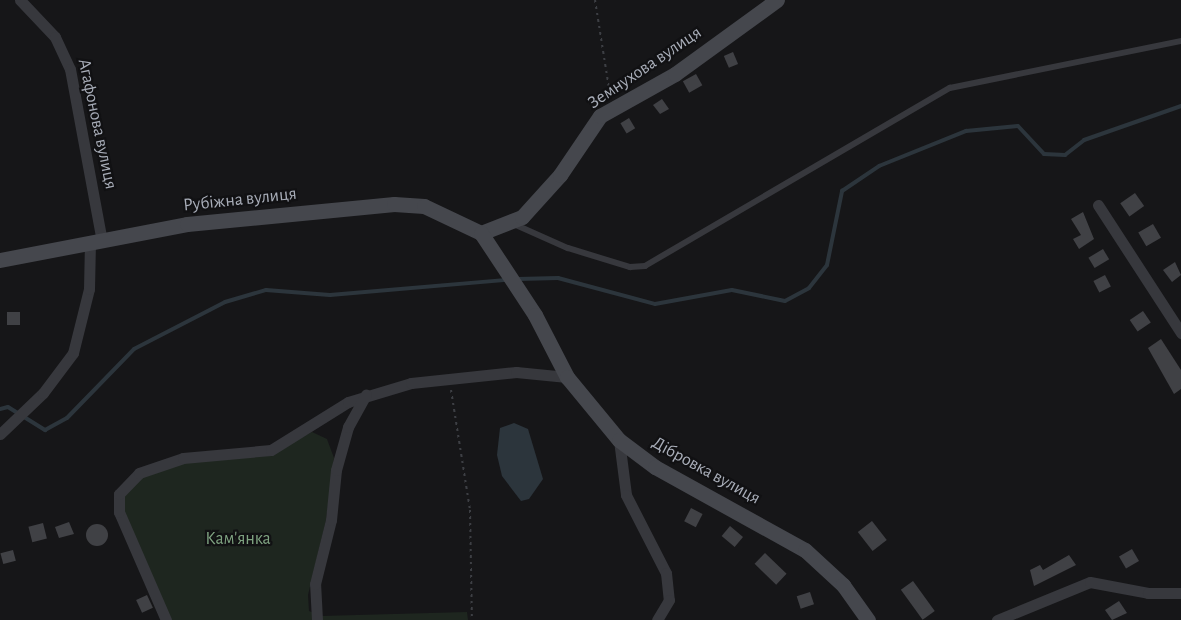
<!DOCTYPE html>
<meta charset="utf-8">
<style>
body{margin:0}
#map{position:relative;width:1181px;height:620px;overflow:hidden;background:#161618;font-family:"Alegreya Sans",sans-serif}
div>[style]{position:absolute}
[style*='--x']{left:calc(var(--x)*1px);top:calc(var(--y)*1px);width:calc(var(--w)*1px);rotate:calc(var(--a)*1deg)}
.green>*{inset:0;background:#1e261f}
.water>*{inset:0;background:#2c353c}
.stream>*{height:4px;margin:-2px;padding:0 2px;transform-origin:2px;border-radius:2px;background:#2c353c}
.building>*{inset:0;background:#404145;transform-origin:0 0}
.round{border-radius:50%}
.path>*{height:2px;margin-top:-1px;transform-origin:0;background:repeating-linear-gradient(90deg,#3d3f44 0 2.5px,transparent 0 6.5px)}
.lane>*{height:5.5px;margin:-2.75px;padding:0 2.75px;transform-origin:2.75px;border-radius:2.75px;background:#37383d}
.street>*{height:11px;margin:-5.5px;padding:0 5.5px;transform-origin:5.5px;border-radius:5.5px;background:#37383d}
.secondary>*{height:15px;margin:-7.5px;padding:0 7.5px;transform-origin:7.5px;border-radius:7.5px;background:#45474d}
span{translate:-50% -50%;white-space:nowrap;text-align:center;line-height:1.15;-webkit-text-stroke:4.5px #111113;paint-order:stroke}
.street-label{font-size:18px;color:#a8adb8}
.park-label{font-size:18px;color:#7fa381}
</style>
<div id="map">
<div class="green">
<i style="clip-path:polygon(312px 432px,327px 439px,334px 458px,326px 520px,308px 595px,309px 611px,321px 616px,467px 612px,468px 620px,169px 620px,120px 507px,123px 495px,140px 478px,174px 464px,274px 452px)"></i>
</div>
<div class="water">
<i style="clip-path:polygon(514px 423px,528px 429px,543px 479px,529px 499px,521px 501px,502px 476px,497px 455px,500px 428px)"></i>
</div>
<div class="stream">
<i style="--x:518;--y:279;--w:40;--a:-1.4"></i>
<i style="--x:558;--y:278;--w:100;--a:15"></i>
<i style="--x:655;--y:304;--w:78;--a:-10.3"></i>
<i style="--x:732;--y:290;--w:54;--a:11.7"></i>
<i style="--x:785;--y:301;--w:27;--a:-28"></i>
<i style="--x:809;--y:288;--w:29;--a:-52"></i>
<i style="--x:827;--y:265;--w:76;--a:-78.5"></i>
<i style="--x:842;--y:191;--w:45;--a:-34"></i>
<i style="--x:879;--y:166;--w:94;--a:-21.9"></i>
<i style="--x:966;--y:131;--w:52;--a:-5.5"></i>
<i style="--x:1018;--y:126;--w:38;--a:47"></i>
<i style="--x:1044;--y:154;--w:21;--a:3"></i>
<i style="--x:1065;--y:155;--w:24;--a:-38"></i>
<i style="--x:1084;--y:140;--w:103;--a:-19.3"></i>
<i style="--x:0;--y:409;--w:8;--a:-14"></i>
<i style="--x:8;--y:407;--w:44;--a:31.9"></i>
<i style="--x:45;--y:430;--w:25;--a:-29"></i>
<i style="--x:67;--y:418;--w:96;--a:-45.8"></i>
<i style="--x:134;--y:349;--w:102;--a:-27.3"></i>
<i style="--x:225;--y:302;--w:43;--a:-16.3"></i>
<i style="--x:266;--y:290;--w:64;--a:4.5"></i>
<i style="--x:330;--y:295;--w:177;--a:-4.9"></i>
</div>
<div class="building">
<i style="left:733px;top:52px;width:13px;height:10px;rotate:67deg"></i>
<i style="left:696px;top:74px;width:13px;height:15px;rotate:61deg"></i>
<i style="clip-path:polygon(662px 99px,669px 109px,660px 114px,653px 105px)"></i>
<i style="left:629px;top:118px;width:12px;height:10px;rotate:59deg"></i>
<i style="left:1135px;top:193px;width:16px;height:18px;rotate:55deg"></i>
<i style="clip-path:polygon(1083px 212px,1094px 239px,1079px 249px,1073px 239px,1081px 235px,1071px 219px)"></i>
<i style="left:1153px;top:224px;width:16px;height:17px;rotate:60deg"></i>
<i style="left:1103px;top:249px;width:12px;height:17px;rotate:59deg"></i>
<i style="clip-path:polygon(1175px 262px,1181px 275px,1172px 282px,1163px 270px)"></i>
<i style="left:1105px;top:275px;width:13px;height:13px;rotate:63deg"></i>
<i style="left:1143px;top:311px;width:14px;height:16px;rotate:56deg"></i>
<i style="left:7px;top:312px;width:13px;height:13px"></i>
<i style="clip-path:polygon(1161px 339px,1181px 370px,1181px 389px,1174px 394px,1148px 348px)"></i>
<i style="left:691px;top:508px;width:13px;height:15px;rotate:27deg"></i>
<i style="left:872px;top:521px;width:24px;height:18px;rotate:52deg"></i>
<i style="clip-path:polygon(69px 522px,74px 534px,59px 538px,55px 527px)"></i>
<i style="left:43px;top:523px;width:16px;height:15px;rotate:76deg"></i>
<i class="round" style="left:86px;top:524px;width:22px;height:22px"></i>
<i style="left:730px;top:526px;width:17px;height:13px;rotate:40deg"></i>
<i style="left:1132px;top:549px;width:14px;height:15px;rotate:60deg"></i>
<i style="left:13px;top:550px;width:11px;height:13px;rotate:75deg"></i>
<i style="left:765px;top:553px;width:30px;height:15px;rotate:44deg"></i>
<i style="clip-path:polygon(1069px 555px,1076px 565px,1034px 586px,1030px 570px,1040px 565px,1043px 570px)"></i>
<i style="left:913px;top:581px;width:37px;height:15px;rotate:54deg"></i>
<i style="left:810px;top:592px;width:13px;height:14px;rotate:72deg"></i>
<i style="left:147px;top:595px;width:14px;height:12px;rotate:65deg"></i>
<i style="clip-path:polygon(1119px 601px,1127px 613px,1112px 620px,1105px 610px)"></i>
</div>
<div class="path">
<i style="--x:595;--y:0;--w:96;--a:81"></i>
<i style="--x:451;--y:390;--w:121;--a:81"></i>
<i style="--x:470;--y:510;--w:110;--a:89"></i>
</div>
<div class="lane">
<i style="--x:514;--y:224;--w:59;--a:24"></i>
<i style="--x:568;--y:248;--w:65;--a:17"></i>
<i style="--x:630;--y:267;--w:15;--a:-4"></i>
<i style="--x:645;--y:266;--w:353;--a:-30.3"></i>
<i style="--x:950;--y:88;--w:236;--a:-11.5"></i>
</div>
<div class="street">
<i style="--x:20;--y:0;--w:51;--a:46.6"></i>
<i style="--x:55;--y:37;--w:35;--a:65"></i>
<i style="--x:70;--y:69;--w:175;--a:79.5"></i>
<i style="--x:1098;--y:205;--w:153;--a:57"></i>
<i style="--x:0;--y:434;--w:59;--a:-43.6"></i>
<i style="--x:43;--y:393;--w:50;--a:-53.1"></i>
<i style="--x:73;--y:353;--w:66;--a:-76"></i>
<i style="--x:89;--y:289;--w:46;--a:-88.8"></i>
<i style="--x:619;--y:440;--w:55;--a:82.7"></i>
<i style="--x:626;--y:495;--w:88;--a:62.9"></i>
<i style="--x:666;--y:573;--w:27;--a:84"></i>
<i style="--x:669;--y:600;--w:23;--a:121"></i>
<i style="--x:166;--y:620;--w:118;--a:-113.5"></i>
<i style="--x:119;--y:512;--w:18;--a:-90"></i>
<i style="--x:119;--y:494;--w:29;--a:-46"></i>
<i style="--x:139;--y:473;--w:46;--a:-18.8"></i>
<i style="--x:183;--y:458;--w:88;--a:-5.2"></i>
<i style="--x:271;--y:450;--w:91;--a:-31.9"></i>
<i style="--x:348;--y:402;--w:66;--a:-16.8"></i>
<i style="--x:411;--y:383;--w:106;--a:-6"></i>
<i style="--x:516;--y:372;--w:51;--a:5.6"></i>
<i style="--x:317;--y:620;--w:36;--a:-93"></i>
<i style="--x:315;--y:584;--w:66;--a:-76"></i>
<i style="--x:331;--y:520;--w:50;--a:-84.3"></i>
<i style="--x:336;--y:470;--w:45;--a:-74.4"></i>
<i style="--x:348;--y:427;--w:37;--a:-61"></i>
<i style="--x:997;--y:620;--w:100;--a:-22.2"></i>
<i style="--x:1090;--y:582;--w:59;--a:10.7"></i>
<i style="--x:1148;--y:593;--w:33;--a:0"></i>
</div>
<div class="secondary">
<i style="--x:481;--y:233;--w:44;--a:-21.3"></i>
<i style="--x:522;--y:217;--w:57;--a:-47.9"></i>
<i style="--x:560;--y:175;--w:71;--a:-55.9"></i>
<i style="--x:600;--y:116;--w:86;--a:-29.2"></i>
<i style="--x:675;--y:74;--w:126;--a:-36"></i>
<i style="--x:0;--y:260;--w:190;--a:-10.9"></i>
<i style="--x:187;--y:224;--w:208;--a:-5.5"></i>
<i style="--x:394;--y:204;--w:30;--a:4"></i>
<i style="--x:424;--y:206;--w:63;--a:25.3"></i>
<i style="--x:481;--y:233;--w:98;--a:56.6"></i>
<i style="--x:535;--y:315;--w:70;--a:62.7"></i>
<i style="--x:567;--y:377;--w:82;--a:50.5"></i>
<i style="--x:619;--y:440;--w:45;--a:36.9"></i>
<i style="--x:655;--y:467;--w:171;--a:29"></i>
<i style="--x:805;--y:550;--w:52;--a:42.6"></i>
<i style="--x:843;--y:585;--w:43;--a:54.5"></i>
</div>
<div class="street-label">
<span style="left:645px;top:68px;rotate:-34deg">Земнухова вулиця</span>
<span style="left:97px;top:124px;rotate:78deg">Агафонова вулиця</span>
<span style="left:240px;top:200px;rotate:-6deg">Рубіжна вулиця</span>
<span style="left:706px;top:471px;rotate:29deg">Дібровка вулиця</span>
</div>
<div class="park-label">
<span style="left:238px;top:539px">Кам'янка</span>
</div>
</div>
